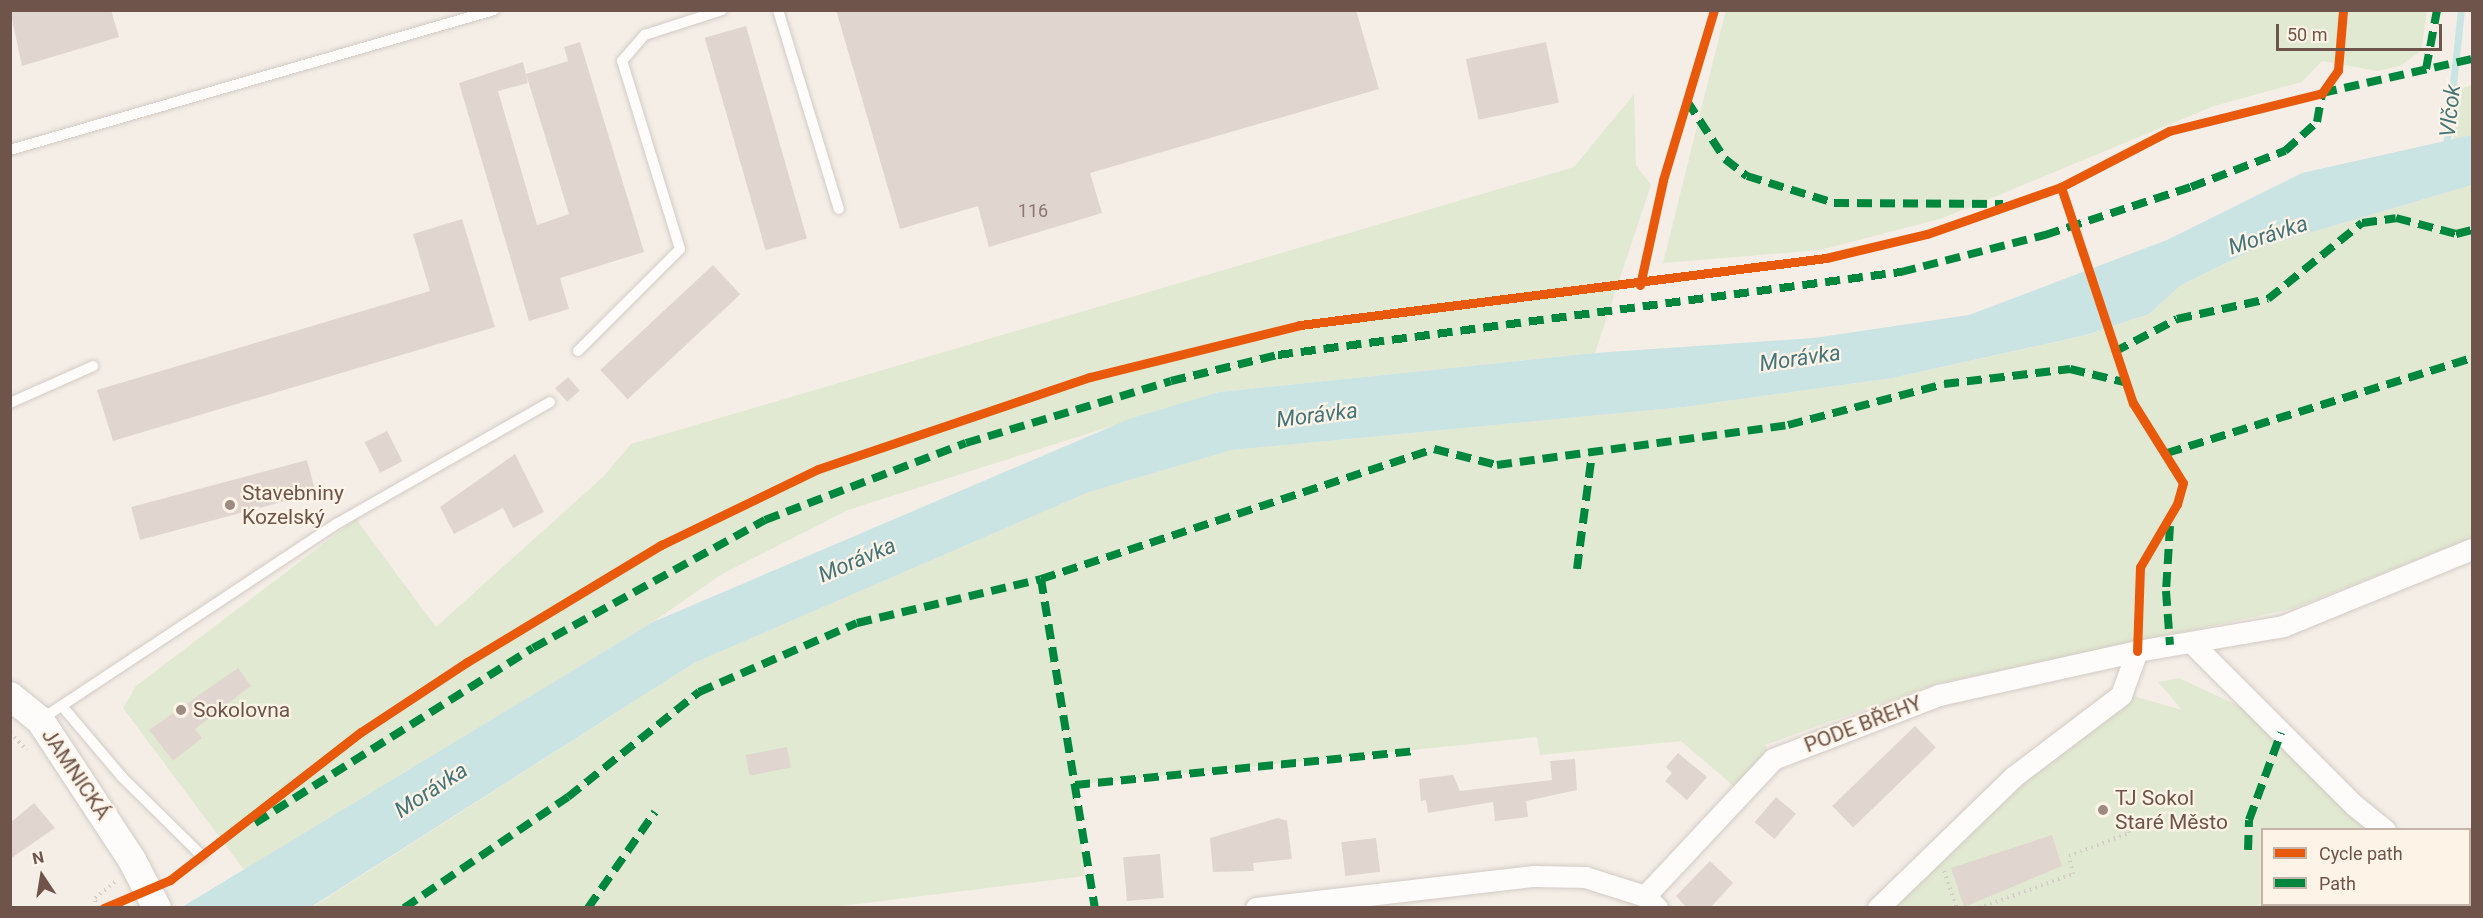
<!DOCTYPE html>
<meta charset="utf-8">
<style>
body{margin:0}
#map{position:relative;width:2483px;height:918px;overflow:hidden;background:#f4eee7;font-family:Roboto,sans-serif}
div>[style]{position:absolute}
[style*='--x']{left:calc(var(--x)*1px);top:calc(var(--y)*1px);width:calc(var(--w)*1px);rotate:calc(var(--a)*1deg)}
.green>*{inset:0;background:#e2e9d2}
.water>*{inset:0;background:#cae3e3}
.stream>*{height:7px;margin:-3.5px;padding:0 3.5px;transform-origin:3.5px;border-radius:3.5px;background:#cae3e3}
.building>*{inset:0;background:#e0d6cf;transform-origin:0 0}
.path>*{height:4px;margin-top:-2px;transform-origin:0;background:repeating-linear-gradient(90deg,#d5cdca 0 1.5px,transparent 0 6px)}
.roads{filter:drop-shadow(0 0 2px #d3cbc5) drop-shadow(0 0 2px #d3cbc5)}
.lane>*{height:10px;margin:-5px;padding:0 5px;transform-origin:5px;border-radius:5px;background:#fdfcfb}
.street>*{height:21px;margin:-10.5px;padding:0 10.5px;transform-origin:10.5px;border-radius:10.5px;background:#fdfcfb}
.secondary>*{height:28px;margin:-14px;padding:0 14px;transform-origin:14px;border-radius:14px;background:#fdfcfb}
.quiet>*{height:8px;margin-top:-4px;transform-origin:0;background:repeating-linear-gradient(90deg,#00873e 0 15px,transparent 0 23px)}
.cycleway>*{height:9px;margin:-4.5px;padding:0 4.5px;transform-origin:4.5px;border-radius:4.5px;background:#e8590c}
.dots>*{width:16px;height:16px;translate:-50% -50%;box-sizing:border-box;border:3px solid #fdf3e7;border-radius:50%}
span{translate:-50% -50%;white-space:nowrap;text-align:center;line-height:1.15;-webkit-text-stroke:4.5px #fdf3e7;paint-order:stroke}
.number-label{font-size:18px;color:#8c766e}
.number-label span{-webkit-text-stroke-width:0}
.poi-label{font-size:21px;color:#6e544a}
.left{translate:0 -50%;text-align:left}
.street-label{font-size:21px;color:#6e544a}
.water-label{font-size:22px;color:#43757a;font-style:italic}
.frame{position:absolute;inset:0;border:12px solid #6e544a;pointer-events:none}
.legend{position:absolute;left:2261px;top:828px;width:210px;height:78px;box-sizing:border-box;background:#fdf3e7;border:2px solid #c4b3a8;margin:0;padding:8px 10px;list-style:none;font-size:18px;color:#6e544a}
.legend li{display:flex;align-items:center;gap:12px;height:30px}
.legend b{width:30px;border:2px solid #c4b3a8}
.north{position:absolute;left:12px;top:846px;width:60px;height:60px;-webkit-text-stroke:4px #fdf3e7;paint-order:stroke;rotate:348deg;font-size:16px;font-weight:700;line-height:24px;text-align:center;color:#6e544a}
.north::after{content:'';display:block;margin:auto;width:21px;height:27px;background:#6e544a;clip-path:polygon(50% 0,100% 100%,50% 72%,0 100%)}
.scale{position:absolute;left:2276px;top:24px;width:166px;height:27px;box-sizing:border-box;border:3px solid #6e544a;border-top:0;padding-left:8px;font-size:18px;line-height:21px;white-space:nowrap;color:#6e544a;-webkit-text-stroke:4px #fdf3e7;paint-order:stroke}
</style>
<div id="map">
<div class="green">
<i style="clip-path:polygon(1726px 10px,2427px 10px,2427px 11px,2421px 51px,2400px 66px,2377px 71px,2322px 61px,2302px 82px,2214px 106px,1943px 218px,1821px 250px,1663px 263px)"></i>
<i style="clip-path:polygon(2472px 85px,2472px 135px,2453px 140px,2462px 88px)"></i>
<i style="clip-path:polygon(1634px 94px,1636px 165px,1651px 185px,1595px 353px,1219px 392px,848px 510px,722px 574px,653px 622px,244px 870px,123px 708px,136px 686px,356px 519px,436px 627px,603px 477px,631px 444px,1574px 167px)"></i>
<i style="clip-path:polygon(2472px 185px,2472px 538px,2292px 609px,1936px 684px,1765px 745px,1771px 754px,1737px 789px,1681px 741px,1540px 755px,1537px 737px,1075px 785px,1085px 876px,825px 908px,311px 908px,694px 663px,1089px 492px,1232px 450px,1684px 407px,1892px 378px,2087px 335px,2149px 314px,2181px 285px,2255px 249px)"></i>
<i style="clip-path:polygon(2179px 678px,2250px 711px,2375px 829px,2262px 830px,2262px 904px,2470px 904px,2470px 892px,2472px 908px,1892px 908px,2000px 801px,2130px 695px,2182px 710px,2158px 682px)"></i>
</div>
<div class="water">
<i style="clip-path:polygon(2472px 135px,2472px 185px,2255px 249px,2181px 285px,2149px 314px,2086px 335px,1892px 378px,1684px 407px,1232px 450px,1089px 492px,694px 663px,311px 907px,182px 907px,653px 622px,1129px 419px,1219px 392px,1595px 353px,1814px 338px,1969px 315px,2167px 240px,2302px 173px)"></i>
</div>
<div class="stream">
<i style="--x:2446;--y:148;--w:139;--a:-83.8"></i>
</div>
<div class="building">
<i style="clip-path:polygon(10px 10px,111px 10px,119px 37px,22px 66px)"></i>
<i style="clip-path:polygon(836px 10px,1356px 10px,1379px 89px,1090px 173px,1102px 213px,989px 247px,978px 206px,900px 229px)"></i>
<i style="left:746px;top:26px;width:221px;height:43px;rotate:74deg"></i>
<i style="clip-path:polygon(580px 42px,644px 252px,560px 278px,569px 309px,529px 321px,459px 83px,523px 62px,528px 83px,498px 91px,537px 225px,569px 214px,526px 74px,568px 61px,564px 47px)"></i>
<i style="left:1546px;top:42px;width:62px;height:82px;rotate:78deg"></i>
<i style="clip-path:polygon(462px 219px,495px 327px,113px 441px,97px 390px,430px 291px,413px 234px)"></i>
<i style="left:713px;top:265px;width:40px;height:154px;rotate:47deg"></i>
<i style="left:568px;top:377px;width:18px;height:17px;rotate:49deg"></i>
<i style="left:387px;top:431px;width:34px;height:25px;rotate:63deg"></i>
<i style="clip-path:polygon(515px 454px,544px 512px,513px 528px,503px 508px,454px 534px,440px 507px)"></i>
<i style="left:307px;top:460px;width:34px;height:182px;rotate:75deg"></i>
<i style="clip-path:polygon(238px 668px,251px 686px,195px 729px,202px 738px,173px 761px,149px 730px)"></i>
<i style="left:1915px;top:726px;width:30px;height:115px;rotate:46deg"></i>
<i style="left:787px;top:747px;width:21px;height:42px;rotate:79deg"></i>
<i style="clip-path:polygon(1678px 753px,1707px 777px,1687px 800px,1665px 781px,1672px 773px,1666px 767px)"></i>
<i style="clip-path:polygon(1575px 759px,1577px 790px,1526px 801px,1528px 817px,1495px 821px,1493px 802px,1428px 813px,1426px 800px,1421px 801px,1419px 779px,1453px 775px,1460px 791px,1552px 780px,1550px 761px)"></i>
<i style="left:1776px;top:797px;width:26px;height:33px;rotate:40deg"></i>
<i style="clip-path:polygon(34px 803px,55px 828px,10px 859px,10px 823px)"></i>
<i style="clip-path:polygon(1278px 818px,1287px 821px,1292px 859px,1253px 863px,1254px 871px,1213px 872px,1210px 838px)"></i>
<i style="clip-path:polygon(2052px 835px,2062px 866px,1964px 907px,1951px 868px)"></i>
<i style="left:1376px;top:838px;width:34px;height:35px;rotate:83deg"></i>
<i style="left:1160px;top:854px;width:44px;height:37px;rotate:85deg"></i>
<i style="clip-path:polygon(1710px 861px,1733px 883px,1710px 908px,1687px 908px,1676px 896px)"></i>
</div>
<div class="path">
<i style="--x:10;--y:733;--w:24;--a:45"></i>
<i style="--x:1944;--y:871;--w:39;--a:71"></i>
<i style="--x:96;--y:908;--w:10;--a:-96"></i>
<i style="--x:95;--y:898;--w:28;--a:-39"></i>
<i style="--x:1979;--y:908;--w:100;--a:-19.9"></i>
<i style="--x:2073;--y:874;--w:18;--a:-103"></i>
<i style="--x:2069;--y:856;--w:64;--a:-21"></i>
<i style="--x:2129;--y:833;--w:14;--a:-94"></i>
</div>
<div class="roads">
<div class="lane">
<i style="--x:778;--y:10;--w:208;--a:73"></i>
<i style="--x:10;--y:150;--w:504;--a:-16.13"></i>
<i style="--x:578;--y:351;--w:144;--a:-45"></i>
<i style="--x:680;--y:249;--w:197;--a:-107.1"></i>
<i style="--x:622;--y:61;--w:35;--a:-49"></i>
<i style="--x:645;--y:35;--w:81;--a:-18"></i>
<i style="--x:10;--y:403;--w:91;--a:-24"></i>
<i style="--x:62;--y:706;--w:93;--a:49.8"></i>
<i style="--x:122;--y:777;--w:112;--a:44.6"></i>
<i style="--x:40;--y:720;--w:357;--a:-33.5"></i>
<i style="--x:338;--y:523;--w:244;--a:-29.7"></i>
</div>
<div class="street">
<i style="--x:2191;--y:642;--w:231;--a:45"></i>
<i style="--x:2354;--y:805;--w:40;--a:39"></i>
<i style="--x:2470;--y:883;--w:3;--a:45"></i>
<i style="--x:1645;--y:896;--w:187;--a:-46.9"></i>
<i style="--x:1773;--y:759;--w:178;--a:-21.1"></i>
<i style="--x:1939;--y:695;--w:203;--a:-12.5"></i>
<i style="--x:1256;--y:908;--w:280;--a:-6.6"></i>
<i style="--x:1534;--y:876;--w:51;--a:1.1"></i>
<i style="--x:1585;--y:877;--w:63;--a:17.6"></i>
<i style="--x:1645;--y:896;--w:17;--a:45"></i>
<i style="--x:1878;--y:908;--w:188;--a:-44.1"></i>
<i style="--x:2013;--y:777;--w:136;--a:-37.2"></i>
<i style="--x:2121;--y:695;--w:47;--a:-70"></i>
<i style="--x:2137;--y:651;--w:148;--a:-9.7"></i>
<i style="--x:2283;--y:626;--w:204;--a:-22.2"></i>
</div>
<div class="secondary">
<i style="--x:10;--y:696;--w:38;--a:39"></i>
<i style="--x:40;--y:720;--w:168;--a:56.7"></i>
<i style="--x:132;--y:860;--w:54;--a:62.5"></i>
</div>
</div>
<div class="quiet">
<i style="--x:2426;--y:69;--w:60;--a:-79.4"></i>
<i style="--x:1687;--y:101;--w:69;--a:56.8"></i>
<i style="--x:1725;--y:159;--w:28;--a:38"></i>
<i style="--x:1747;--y:176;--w:91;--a:17.2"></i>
<i style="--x:1834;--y:203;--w:169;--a:0.3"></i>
<i style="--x:2114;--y:352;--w:71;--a:-27.6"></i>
<i style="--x:2177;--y:319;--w:93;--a:-12.4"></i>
<i style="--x:2268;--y:299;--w:121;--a:-39"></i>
<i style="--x:2362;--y:223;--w:34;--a:-8"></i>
<i style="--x:2396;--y:218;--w:62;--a:14.9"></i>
<i style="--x:2456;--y:234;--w:16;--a:-14"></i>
<i style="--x:2167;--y:453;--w:319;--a:-17.3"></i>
<i style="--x:2170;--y:526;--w:65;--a:93.5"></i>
<i style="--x:2166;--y:591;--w:54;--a:85.8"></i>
<i style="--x:1577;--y:569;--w:116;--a:-82.6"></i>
<i style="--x:1041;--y:579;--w:333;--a:80.7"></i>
<i style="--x:1075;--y:785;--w:341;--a:-5.7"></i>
<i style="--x:255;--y:823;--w:328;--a:-32.2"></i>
<i style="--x:533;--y:648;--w:265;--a:-28.9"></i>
<i style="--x:765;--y:520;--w:215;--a:-21"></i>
<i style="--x:966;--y:443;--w:214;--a:-16.8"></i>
<i style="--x:1171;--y:381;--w:110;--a:-13.7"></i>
<i style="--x:1278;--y:355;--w:629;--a:-7.59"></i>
<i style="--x:1901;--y:272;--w:149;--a:-14.4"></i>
<i style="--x:2045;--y:235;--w:154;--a:-18.2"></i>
<i style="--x:2191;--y:187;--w:101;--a:-21"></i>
<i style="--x:2285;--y:151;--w:43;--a:-42.2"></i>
<i style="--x:2317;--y:122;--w:29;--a:-80"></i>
<i style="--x:2322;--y:93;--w:154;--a:-12.8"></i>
<i style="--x:2248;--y:850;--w:30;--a:-88"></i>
<i style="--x:2249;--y:820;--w:93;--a:-69.8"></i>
<i style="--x:404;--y:908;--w:198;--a:-34.1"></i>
<i style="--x:568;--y:797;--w:168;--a:-38.7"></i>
<i style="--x:699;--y:692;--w:172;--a:-23.6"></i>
<i style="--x:857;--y:623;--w:189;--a:-13.4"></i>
<i style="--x:1041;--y:579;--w:414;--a:-18.3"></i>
<i style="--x:1434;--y:449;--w:65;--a:14.3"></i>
<i style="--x:1497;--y:465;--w:294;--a:-7.8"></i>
<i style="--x:1788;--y:425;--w:161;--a:-14.7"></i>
<i style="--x:1944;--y:384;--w:127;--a:-6.8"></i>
<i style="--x:2070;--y:369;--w:60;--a:13.6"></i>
<i style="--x:588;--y:908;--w:117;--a:-55.1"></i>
</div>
<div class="cycleway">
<i style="--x:2061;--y:187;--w:228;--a:71.6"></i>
<i style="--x:2133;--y:403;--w:94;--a:58"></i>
<i style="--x:2183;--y:483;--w:22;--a:106"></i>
<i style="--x:2177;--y:504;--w:73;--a:120.4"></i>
<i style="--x:2140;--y:567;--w:84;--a:92"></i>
<i style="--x:1640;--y:285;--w:107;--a:-77.6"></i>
<i style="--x:1663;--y:180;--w:177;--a:-73.3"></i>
<i style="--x:104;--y:908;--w:72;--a:-23"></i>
<i style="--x:170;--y:880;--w:242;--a:-37.8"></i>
<i style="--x:361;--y:732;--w:127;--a:-33.4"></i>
<i style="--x:467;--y:662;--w:227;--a:-31.1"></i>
<i style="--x:661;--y:545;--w:174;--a:-25.8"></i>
<i style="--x:818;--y:469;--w:287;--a:-18.7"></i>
<i style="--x:1090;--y:377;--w:216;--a:-13.9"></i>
<i style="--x:1300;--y:325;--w:530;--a:-7.26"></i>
<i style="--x:1826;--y:258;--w:104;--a:-13.4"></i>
<i style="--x:1927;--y:234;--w:142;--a:-19.3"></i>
<i style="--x:2061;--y:187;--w:122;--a:-27.4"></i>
<i style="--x:2169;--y:131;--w:158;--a:-13.9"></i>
<i style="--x:2322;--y:93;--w:28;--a:-55"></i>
<i style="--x:2338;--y:70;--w:60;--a:-85.2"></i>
</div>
<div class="dots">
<i style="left:230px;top:505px;background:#9d8a81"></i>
<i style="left:181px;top:710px;background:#9d8a81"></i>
<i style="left:2103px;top:810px;background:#9d8a81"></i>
</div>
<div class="number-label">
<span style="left:1033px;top:211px">116</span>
</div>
<div class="poi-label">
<span class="left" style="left:242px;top:505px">Stavebniny<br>Kozelský</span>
<span class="left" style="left:193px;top:710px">Sokolovna</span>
<span class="left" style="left:2115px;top:810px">TJ Sokol<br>Staré Město</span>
</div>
<div class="street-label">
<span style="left:1863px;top:724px;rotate:-21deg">PODE BŘEHY</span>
<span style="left:76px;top:774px;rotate:56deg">JAMNICKÁ</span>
</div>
<div class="water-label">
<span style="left:2450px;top:111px;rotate:-84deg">Vlčok</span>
<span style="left:2268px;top:235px;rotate:-18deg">Morávka</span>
<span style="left:1800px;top:358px;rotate:-8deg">Morávka</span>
<span style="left:1317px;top:415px;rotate:-7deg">Morávka</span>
<span style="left:857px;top:560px;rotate:-23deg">Morávka</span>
<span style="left:431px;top:790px;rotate:-33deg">Morávka</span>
</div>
<div class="frame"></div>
<ul class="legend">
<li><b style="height:8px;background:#e8590c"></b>Cycle path</li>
<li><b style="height:8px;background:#00873e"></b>Path</li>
</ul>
<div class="north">N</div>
<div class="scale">50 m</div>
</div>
